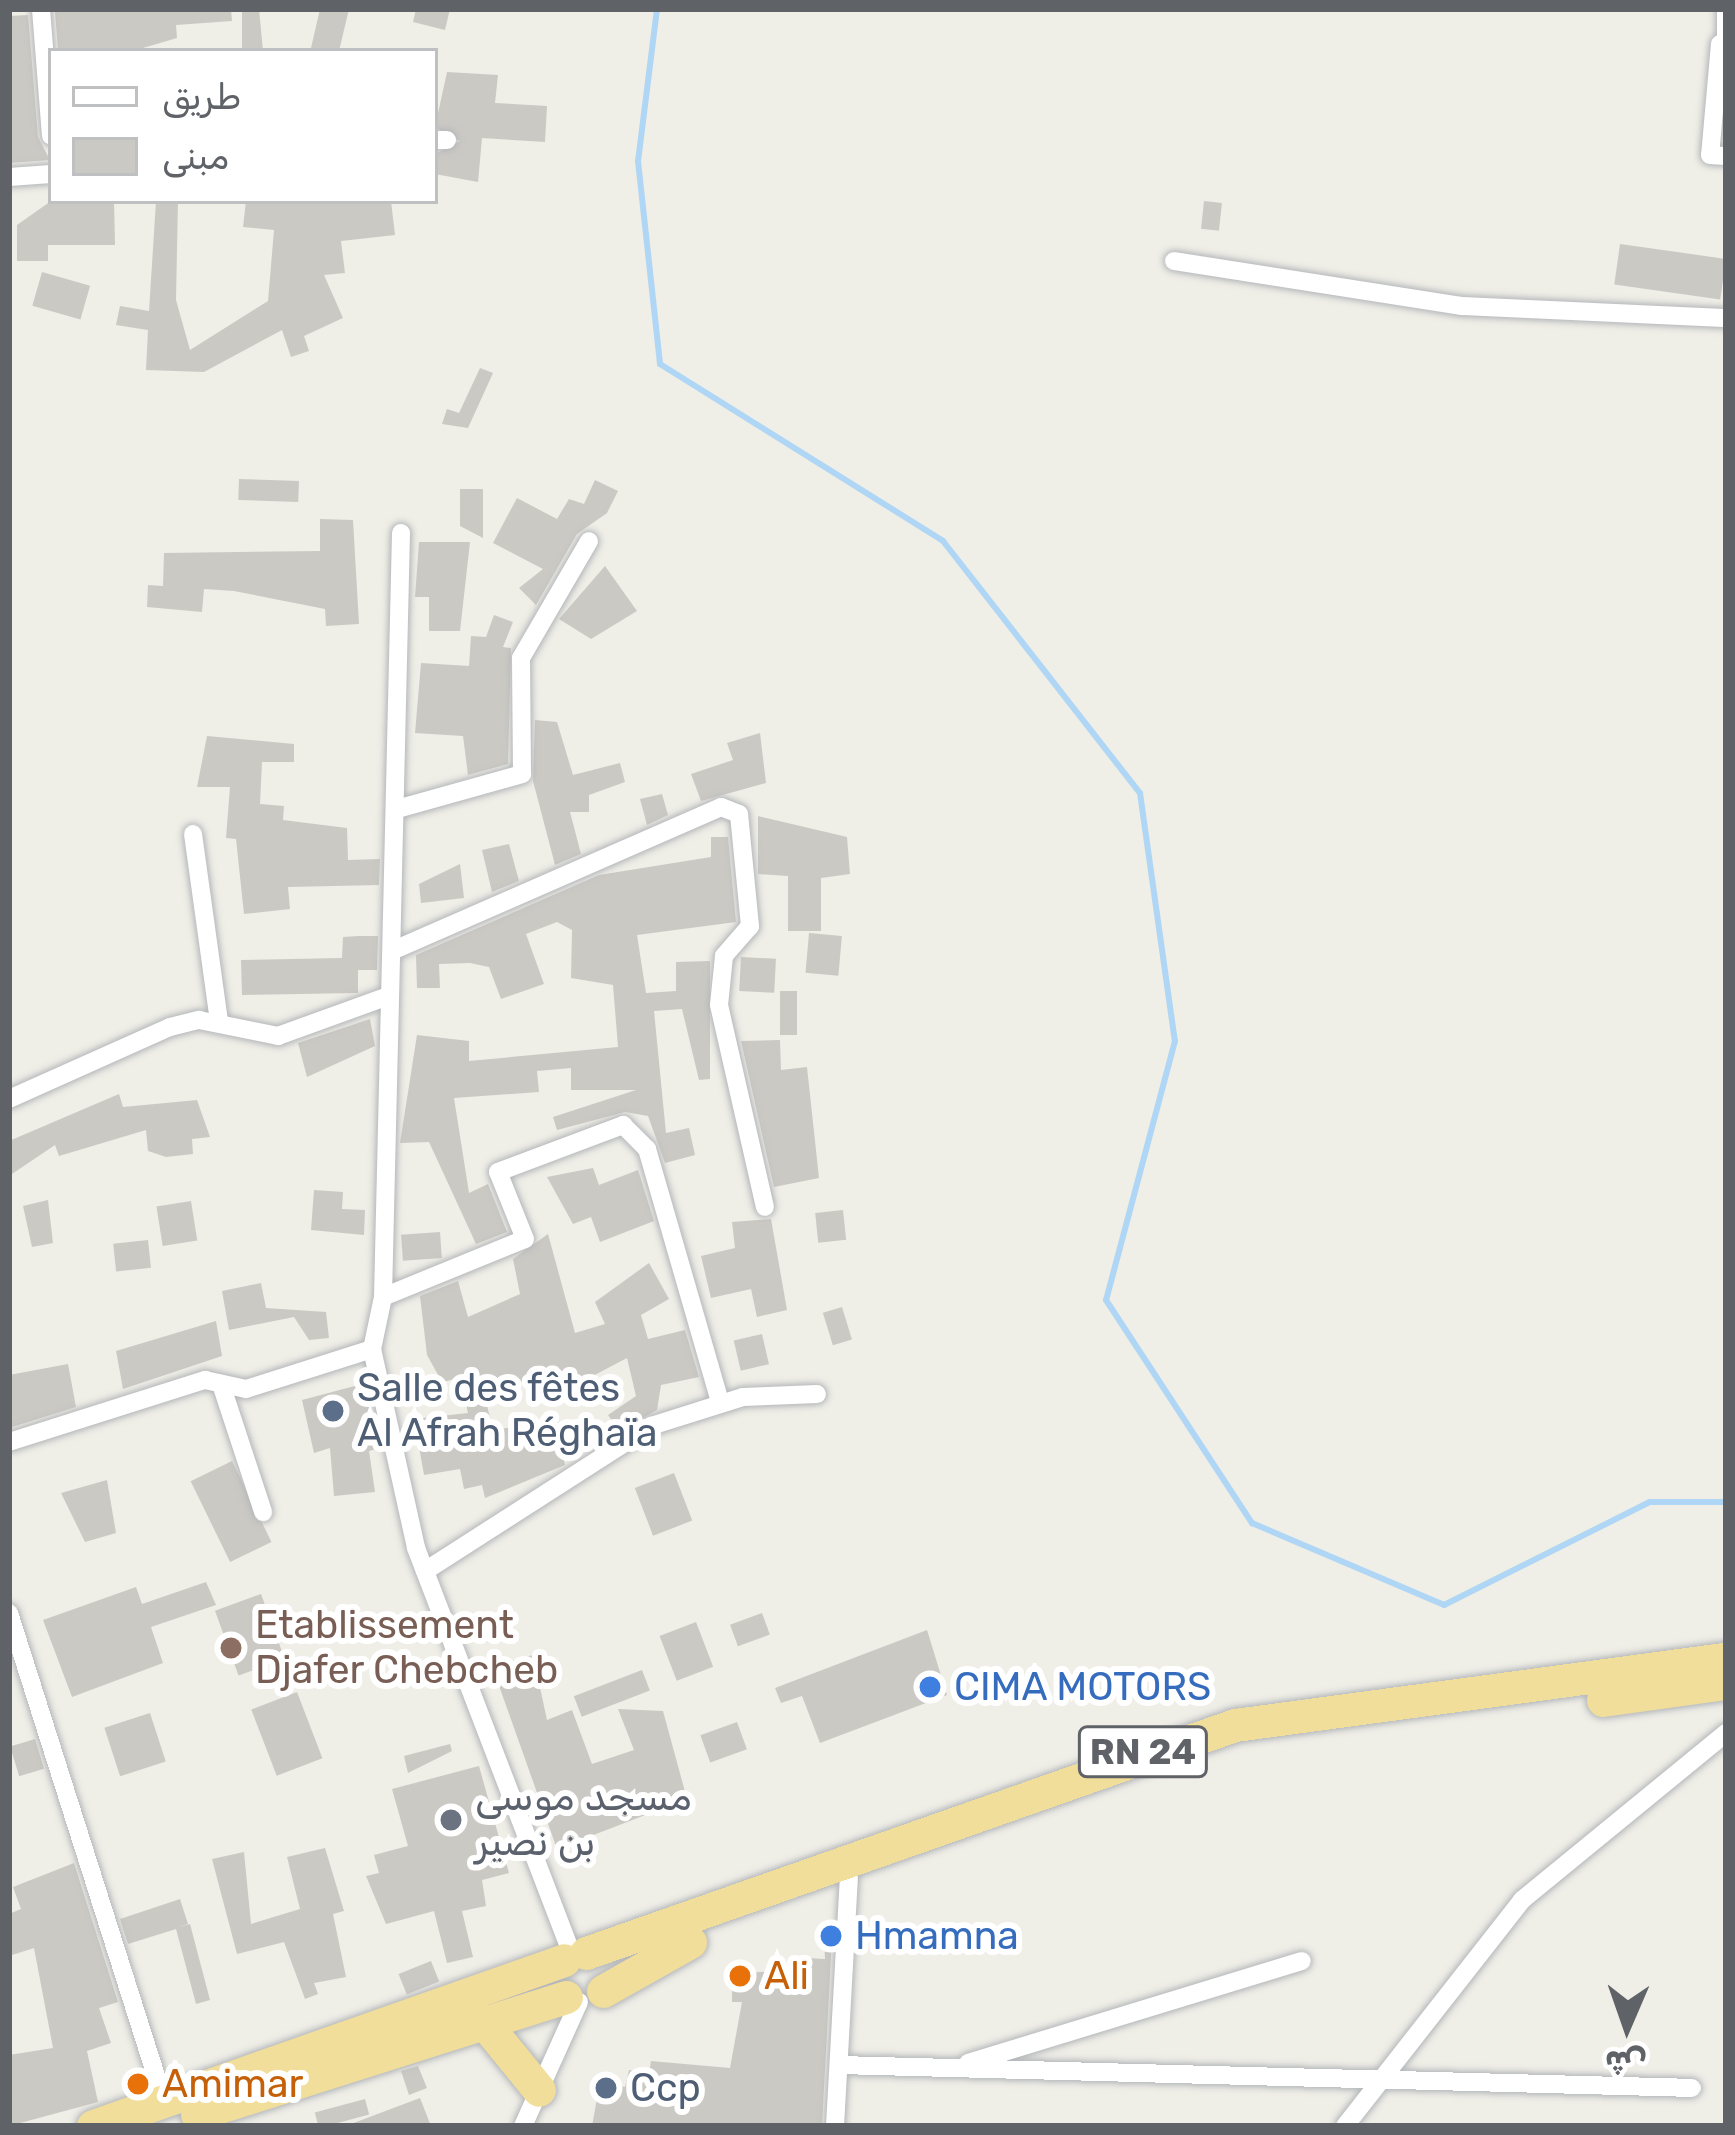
<!DOCTYPE html>
<meta charset="utf-8">
<style>
body{margin:0}
#map{position:relative;width:1735px;height:2135px;overflow:hidden;background:#efeee7;font-family:Rubik,Cairo,sans-serif}
div>[style]{position:absolute}
[style*='--x']{left:calc(var(--x)*1px);top:calc(var(--y)*1px);width:calc(var(--w)*1px);rotate:calc(var(--a)*1deg)}
.stream>*{height:6px;margin:-3px;padding:0 3px;transform-origin:3px;border-radius:3px;background:#b0d6f6}
.building>*{inset:0;background:#cbc9c4;transform-origin:0 0}
.roads{filter:drop-shadow(0 0 3px #b4b7ba) drop-shadow(0 0 3px #b4b7ba)}
.street>*{height:18px;margin:-9px;padding:0 9px;transform-origin:9px;border-radius:9px;background:#fff}
.highway>*{height:33px;margin:-16.5px;padding:0 16.5px;transform-origin:16.5px;border-radius:16.5px;background:#f2de9b}
.dots>*{width:33px;height:33px;translate:-50% -50%;box-sizing:border-box;border:6px solid #fff;border-radius:50%}
span{translate:-50% -50%;white-space:nowrap;text-align:center;line-height:1.15;-webkit-text-stroke:12px #fff;paint-order:stroke}
.shield-label span{padding:3px 9px;background:#fff;border:3px solid;border-radius:9px;-webkit-text-stroke-width:0}
.shield-label{font-size:36px;color:#5f6266;font-weight:700}
.service-label{font-size:39px;color:#4e5e75}
.left{translate:0 -50%;text-align:left}
.education-label{font-size:39px;color:#785e54}
.shop-label{font-size:39px;color:#366cbe}
.worship-label{font-size:39px;color:#5b616d}
.food-label{font-size:39px;color:#c56008}
.frame{position:absolute;inset:0;border:12px solid #5f6266;pointer-events:none}
.legend{position:absolute;left:48px;top:48px;width:390px;height:156px;box-sizing:border-box;background:#fff;border:3px solid #bfc0c2;margin:0;padding:15px 21px;list-style:none;font-size:36px;color:#5f6266}
.legend li{display:flex;align-items:center;gap:24px;height:60px}
.legend b{width:60px;border:3px solid #bfc0c2}
.north{position:absolute;left:1567px;top:1967px;width:120px;height:120px;-webkit-text-stroke:9px #fff;paint-order:stroke;rotate:182deg;font-size:33px;font-weight:700;line-height:48px;text-align:center;color:#5f6266}
.north::after{content:'';display:block;margin:auto;width:42px;height:54px;background:#5f6266;clip-path:polygon(50% 0,100% 100%,50% 72%,0 100%)}
</style>
<div id="map">
<div class="stream">
<i style="--x:657;--y:9;--w:153;--a:97.1"></i>
<i style="--x:638;--y:161;--w:204;--a:83.8"></i>
<i style="--x:660;--y:364;--w:334;--a:32"></i>
<i style="--x:943;--y:541;--w:320;--a:52"></i>
<i style="--x:1140;--y:793;--w:250;--a:82"></i>
<i style="--x:1175;--y:1041;--w:268;--a:104.9"></i>
<i style="--x:1106;--y:1300;--w:267;--a:56.8"></i>
<i style="--x:1252;--y:1523;--w:209;--a:23.1"></i>
<i style="--x:1444;--y:1605;--w:230;--a:-26.6"></i>
<i style="--x:1650;--y:1502;--w:76;--a:0"></i>
</div>
<div class="building">
<i style="clip-path:polygon(231px 9px,232px 21px,176px 25px,177px 38px,143px 48px,58px 49px,55px 12px)"></i>
<i style="clip-path:polygon(242px 9px,259px 9px,263px 51px,242px 51px)"></i>
<i style="clip-path:polygon(320px 9px,349px 9px,339px 51px,311px 48px)"></i>
<i style="clip-path:polygon(416px 9px,450px 9px,445px 30px,413px 22px)"></i>
<i style="clip-path:polygon(28px 15px,38px 137px,50px 160px,9px 163px,9px 16px)"></i>
<i style="clip-path:polygon(447px 72px,498px 75px,495px 103px,547px 106px,545px 142px,482px 138px,478px 182px,435px 174px,435px 154px,460px 141px,435px 127px)"></i>
<i style="clip-path:polygon(51px 201px,114px 201px,115px 245px,48px 245px,48px 261px,17px 261px,17px 225px)"></i>
<i style="clip-path:polygon(156px 201px,178px 201px,176px 300px,190px 350px,268px 301px,274px 230px,243px 227px,246px 201px,391px 201px,395px 235px,341px 241px,345px 273px,324px 275px,343px 318px,304px 336px,309px 351px,291px 357px,282px 330px,204px 372px,146px 370px,148px 330px,116px 325px,120px 306px,149px 311px)"></i>
<i style="left:1204px;top:201px;width:18px;height:28px;rotate:6deg"></i>
<i style="left:1620px;top:244px;width:107px;height:41px;rotate:8deg"></i>
<i style="left:42px;top:272px;width:50px;height:35px;rotate:16deg"></i>
<i style="clip-path:polygon(480px 368px,493px 373px,468px 428px,442px 424px,447px 409px,459px 413px)"></i>
<i style="left:239px;top:479px;width:60px;height:21px;rotate:2deg"></i>
<i style="clip-path:polygon(595px 480px,618px 491px,607px 513px,577px 534px,536px 605px,519px 588px,543px 569px,493px 543px,517px 498px,557px 519px,569px 499px,584px 504px)"></i>
<i style="clip-path:polygon(460px 489px,483px 489px,483px 538px,460px 526px)"></i>
<i style="clip-path:polygon(320px 519px,353px 520px,359px 624px,326px 626px,325px 609px,234px 591px,204px 589px,202px 612px,147px 607px,148px 585px,163px 586px,164px 553px,320px 551px)"></i>
<i style="clip-path:polygon(419px 542px,470px 542px,460px 631px,429px 631px,429px 597px,415px 597px)"></i>
<i style="clip-path:polygon(605px 566px,637px 611px,591px 639px,559px 619px)"></i>
<i style="clip-path:polygon(494px 615px,513px 622px,503px 647px,511px 648px,508px 764px,468px 775px,463px 736px,415px 733px,421px 663px,469px 666px,471px 636px,486px 637px)"></i>
<i style="clip-path:polygon(535px 720px,557px 722px,573px 775px,620px 763px,625px 782px,589px 795px,589px 812px,570px 812px,581px 854px,555px 865px,533px 781px)"></i>
<i style="clip-path:polygon(760px 733px,766px 783px,701px 801px,691px 774px,733px 760px,727px 743px)"></i>
<i style="clip-path:polygon(207px 736px,294px 744px,294px 762px,262px 762px,260px 804px,284px 806px,283px 820px,347px 828px,348px 860px,380px 859px,379px 885px,288px 887px,290px 909px,244px 914px,236px 839px,226px 838px,230px 787px,197px 787px)"></i>
<i style="clip-path:polygon(662px 794px,668px 815px,647px 825px,640px 799px)"></i>
<i style="clip-path:polygon(758px 816px,847px 837px,850px 874px,821px 878px,821px 931px,788px 931px,788px 876px,758px 874px)"></i>
<i style="clip-path:polygon(711px 837px,728px 837px,736px 922px,637px 935px,646px 993px,676px 991px,676px 962px,710px 961px,710px 1079px,699px 1080px,682px 1009px,654px 1011px,666px 1133px,689px 1128px,695px 1155px,665px 1163px,648px 1116px,625px 1112px,557px 1130px,553px 1117px,636px 1090px,571px 1090px,571px 1068px,537px 1071px,539px 1092px,454px 1098px,469px 1193px,488px 1184px,507px 1232px,476px 1244px,429px 1142px,400px 1143px,417px 1035px,469px 1041px,469px 1061px,618px 1047px,613px 985px,571px 978px,572px 930px,557px 922px,526px 934px,544px 984px,501px 999px,489px 967px,470px 963px,439px 964px,440px 988px,417px 988px,416px 955px,599px 875px,711px 857px)"></i>
<i style="clip-path:polygon(509px 844px,519px 881px,492px 892px,482px 850px)"></i>
<i style="clip-path:polygon(460px 864px,464px 898px,421px 903px,419px 884px)"></i>
<i style="left:809px;top:933px;width:33px;height:40px;rotate:5deg"></i>
<i style="clip-path:polygon(359px 936px,378px 936px,377px 970px,358px 970px,358px 993px,242px 995px,241px 960px,342px 958px,343px 937px)"></i>
<i style="left:741px;top:957px;width:35px;height:34px;rotate:3deg"></i>
<i style="left:780px;top:991px;width:17px;height:44px"></i>
<i style="clip-path:polygon(370px 1019px,375px 1046px,307px 1077px,298px 1043px)"></i>
<i style="clip-path:polygon(780px 1040px,781px 1070px,807px 1067px,819px 1178px,774px 1187px,741px 1041px)"></i>
<i style="clip-path:polygon(119px 1094px,123px 1107px,197px 1100px,210px 1137px,192px 1139px,193px 1154px,166px 1157px,148px 1151px,146px 1130px,59px 1156px,55px 1145px,9px 1176px,9px 1141px)"></i>
<i style="clip-path:polygon(593px 1168px,599px 1185px,638px 1170px,654px 1221px,600px 1242px,591px 1217px,573px 1224px,547px 1177px)"></i>
<i style="clip-path:polygon(314px 1190px,343px 1192px,342px 1209px,365px 1210px,364px 1235px,311px 1230px)"></i>
<i style="clip-path:polygon(48px 1200px,53px 1243px,32px 1247px,23px 1206px)"></i>
<i style="left:191px;top:1201px;width:40px;height:35px;rotate:81deg"></i>
<i style="left:843px;top:1210px;width:30px;height:28px;rotate:84deg"></i>
<i style="clip-path:polygon(771px 1219px,787px 1310px,757px 1317px,751px 1289px,711px 1298px,701px 1256px,735px 1248px,732px 1222px)"></i>
<i style="left:440px;top:1232px;width:26px;height:39px;rotate:86deg"></i>
<i style="clip-path:polygon(548px 1234px,575px 1333px,605px 1324px,595px 1302px,649px 1263px,669px 1299px,641px 1315px,648px 1339px,685px 1330px,699px 1377px,661px 1385px,657px 1410px,619px 1431px,608px 1415px,636px 1396px,627px 1358px,566px 1390px,562px 1375px,483px 1389px,493px 1430px,555px 1421px,565px 1465px,485px 1498px,482px 1485px,464px 1489px,460px 1469px,424px 1475px,414px 1419px,468px 1413px,460px 1378px,442px 1382px,427px 1355px,420px 1296px,458px 1281px,468px 1317px,520px 1294px,513px 1259px)"></i>
<i style="left:148px;top:1240px;width:28px;height:35px;rotate:84deg"></i>
<i style="clip-path:polygon(261px 1283px,266px 1308px,326px 1312px,329px 1338px,309px 1340px,294px 1317px,229px 1330px,222px 1291px)"></i>
<i style="left:842px;top:1307px;width:34px;height:20px;rotate:73deg"></i>
<i style="clip-path:polygon(216px 1321px,222px 1356px,123px 1389px,116px 1351px)"></i>
<i style="left:762px;top:1334px;width:31px;height:29px;rotate:77deg"></i>
<i style="clip-path:polygon(68px 1364px,76px 1407px,9px 1428px,9px 1375px)"></i>
<i style="clip-path:polygon(366px 1383px,380px 1448px,369px 1451px,375px 1492px,334px 1496px,330px 1448px,314px 1453px,302px 1400px)"></i>
<i style="left:232px;top:1461px;width:90px;height:46px;rotate:64deg"></i>
<i style="left:674px;top:1473px;width:51px;height:42px;rotate:69deg"></i>
<i style="clip-path:polygon(107px 1480px,116px 1533px,85px 1542px,61px 1493px)"></i>
<i style="clip-path:polygon(206px 1582px,216px 1605px,151px 1627px,163px 1663px,72px 1697px,43px 1620px,136px 1587px,142px 1604px)"></i>
<i style="left:261px;top:1594px;width:69px;height:49px;rotate:70deg"></i>
<i style="left:762px;top:1613px;width:23px;height:34px;rotate:70deg"></i>
<i style="left:696px;top:1622px;width:48px;height:39px;rotate:69deg"></i>
<i style="clip-path:polygon(927px 1630px,947px 1695px,820px 1743px,802px 1696px,781px 1703px,775px 1688px)"></i>
<i style="clip-path:polygon(533px 1655px,547px 1720px,572px 1710px,592px 1764px,634px 1750px,618px 1709px,663px 1711px,687px 1799px,557px 1849px,492px 1666px)"></i>
<i style="left:642px;top:1670px;width:22px;height:73px;rotate:69deg"></i>
<i style="left:297px;top:1692px;width:71px;height:49px;rotate:69deg"></i>
<i style="left:150px;top:1713px;width:51px;height:48px;rotate:72deg"></i>
<i style="left:737px;top:1722px;width:29px;height:39px;rotate:70deg"></i>
<i style="left:35px;top:1739px;width:31px;height:26px;rotate:73deg"></i>
<i style="clip-path:polygon(450px 1744px,452px 1751px,408px 1773px,404px 1756px)"></i>
<i style="clip-path:polygon(479px 1766px,509px 1873px,482px 1880px,486px 1906px,462px 1911px,473px 1957px,447px 1963px,434px 1911px,386px 1924px,366px 1876px,379px 1873px,374px 1855px,408px 1846px,392px 1789px)"></i>
<i style="clip-path:polygon(325px 1848px,344px 1911px,333px 1914px,346px 1977px,314px 1983px,318px 1994px,305px 1999px,284px 1942px,237px 1954px,212px 1859px,244px 1852px,251px 1924px,300px 1909px,287px 1857px)"></i>
<i style="clip-path:polygon(74px 1863px,118px 2002px,99px 2008px,111px 2043px,87px 2051px,98px 2102px,9px 2126px,9px 2055px,53px 2048px,34px 1948px,9px 1956px,9px 1914px,21px 1909px,13px 1887px)"></i>
<i style="clip-path:polygon(180px 1899px,188px 1924px,179px 1927px,190px 1924px,210px 2000px,196px 2004px,176px 1929px,128px 1944px,120px 1919px)"></i>
<i style="clip-path:polygon(824px 1938px,832px 1938px,822px 2126px,592px 2126px,600px 2082px,625px 2087px,629px 2070px,649px 2074px,651px 2061px,730px 2068px,742px 2002px,732px 2002px,732px 1974px,805px 1969px,806px 1958px,825px 1959px)"></i>
<i style="left:431px;top:1961px;width:22px;height:35px;rotate:68deg"></i>
<i style="clip-path:polygon(418px 2066px,427px 2088px,409px 2095px,401px 2071px)"></i>
<i style="clip-path:polygon(420px 2098px,431px 2126px,351px 2126px,351px 2124px)"></i>
<i style="left:365px;top:2099px;width:16px;height:52px;rotate:75deg"></i>
</div>
<div class="roads">
<div class="street">
<i style="--x:41;--y:9;--w:127;--a:85.5"></i>
<i style="--x:1726;--y:10;--w:34;--a:90"></i>
<i style="--x:1720;--y:44;--w:111;--a:95.1"></i>
<i style="--x:1710;--y:155;--w:16;--a:4"></i>
<i style="--x:435;--y:140;--w:12;--a:0"></i>
<i style="--x:9;--y:177;--w:42;--a:-4.1"></i>
<i style="--x:1174;--y:261;--w:291;--a:8.9"></i>
<i style="--x:1461;--y:306;--w:265;--a:2.6"></i>
<i style="--x:401;--y:533;--w:764;--a:91.35"></i>
<i style="--x:383;--y:1297;--w:53;--a:101.9"></i>
<i style="--x:372;--y:1349;--w:204;--a:77.5"></i>
<i style="--x:416;--y:1548;--w:436;--a:69"></i>
<i style="--x:397;--y:809;--w:130;--a:-15.6"></i>
<i style="--x:522;--y:774;--w:116;--a:-90.5"></i>
<i style="--x:521;--y:658;--w:135;--a:-59.8"></i>
<i style="--x:193;--y:834;--w:190;--a:82.1"></i>
<i style="--x:394;--y:950;--w:357;--a:-23.6"></i>
<i style="--x:721;--y:807;--w:19;--a:21"></i>
<i style="--x:739;--y:814;--w:113;--a:84.4"></i>
<i style="--x:750;--y:926;--w:40;--a:131"></i>
<i style="--x:724;--y:956;--w:49;--a:95.8"></i>
<i style="--x:719;--y:1005;--w:207;--a:77.2"></i>
<i style="--x:9;--y:1099;--w:176;--a:-24.1"></i>
<i style="--x:170;--y:1027;--w:30;--a:-14"></i>
<i style="--x:199;--y:1020;--w:81;--a:11.4"></i>
<i style="--x:278;--y:1036;--w:115;--a:-19.9"></i>
<i style="--x:383;--y:1297;--w:153;--a:-22.2"></i>
<i style="--x:525;--y:1239;--w:72;--a:-111.9"></i>
<i style="--x:498;--y:1172;--w:134;--a:-20.6"></i>
<i style="--x:623;--y:1125;--w:34;--a:45"></i>
<i style="--x:647;--y:1149;--w:263;--a:73.9"></i>
<i style="--x:221;--y:1384;--w:135;--a:71.8"></i>
<i style="--x:9;--y:1442;--w:206;--a:-17.6"></i>
<i style="--x:205;--y:1380;--w:42;--a:12.4"></i>
<i style="--x:246;--y:1389;--w:132;--a:-17.6"></i>
<i style="--x:425;--y:1571;--w:269;--a:-32.7"></i>
<i style="--x:651;--y:1426;--w:96;--a:-17.5"></i>
<i style="--x:743;--y:1397;--w:74;--a:-2.3"></i>
<i style="--x:9;--y:1613;--w:512;--a:72.38"></i>
<i style="--x:968;--y:2063;--w:349;--a:-17"></i>
<i style="--x:839;--y:2065;--w:853;--a:1.54"></i>
<i style="--x:523;--y:2126;--w:136;--a:-65.7"></i>
<i style="--x:835;--y:2126;--w:249;--a:-86.8"></i>
<i style="--x:1345;--y:2126;--w:287;--a:-51.9"></i>
<i style="--x:1522;--y:1900;--w:264;--a:-39.3"></i>
</div>
<div class="highway">
<i style="--x:1603;--y:1700;--w:124;--a:-7.9"></i>
<i style="--x:586;--y:1953;--w:688;--a:-19.36"></i>
<i style="--x:1235;--y:1725;--w:495;--a:-7.7"></i>
<i style="--x:603;--y:1991;--w:100;--a:-29.4"></i>
<i style="--x:482;--y:2020;--w:90;--a:50.8"></i>
<i style="--x:197;--y:2114;--w:387;--a:-17.6"></i>
<i style="--x:93;--y:2126;--w:499;--a:-19.4"></i>
</div>
</div>
<div class="dots">
<i style="left:333px;top:1411px;background:#5c6f8a"></i>
<i style="left:231px;top:1648px;background:#8d6e63"></i>
<i style="left:930px;top:1687px;background:#3f7fe0"></i>
<i style="left:451px;top:1820px;background:#6b7280"></i>
<i style="left:831px;top:1936px;background:#3f7fe0"></i>
<i style="left:740px;top:1976px;background:#e8710a"></i>
<i style="left:138px;top:2084px;background:#e8710a"></i>
<i style="left:606px;top:2088px;background:#5c6f8a"></i>
</div>
<div class="shield-label">
<span style="left:1143px;top:1752px">RN 24</span>
</div>
<div class="service-label">
<span class="left" style="left:357px;top:1411px">Salle des fêtes<br>Al Afrah Réghaïa</span>
<span class="left" style="left:630px;top:2088px">Ccp</span>
</div>
<div class="education-label">
<span class="left" style="left:255px;top:1648px">Etablissement<br>Djafer Chebcheb</span>
</div>
<div class="shop-label">
<span class="left" style="left:954px;top:1687px">CIMA MOTORS</span>
<span class="left" style="left:855px;top:1936px">Hmamna</span>
</div>
<div class="worship-label">
<span class="left" style="left:475px;top:1820px">مسجد موسى<br>بن نصير</span>
</div>
<div class="food-label">
<span class="left" style="left:764px;top:1976px">Ali</span>
<span class="left" style="left:162px;top:2084px">Amimar</span>
</div>
<div class="frame"></div>
<ul class="legend">
<li><b style="height:15px;background:#fff"></b>طريق</li>
<li><b style="height:33px;background:#cbc9c4"></b>مبنى</li>
</ul>
<div class="north">ش</div>
</div>
